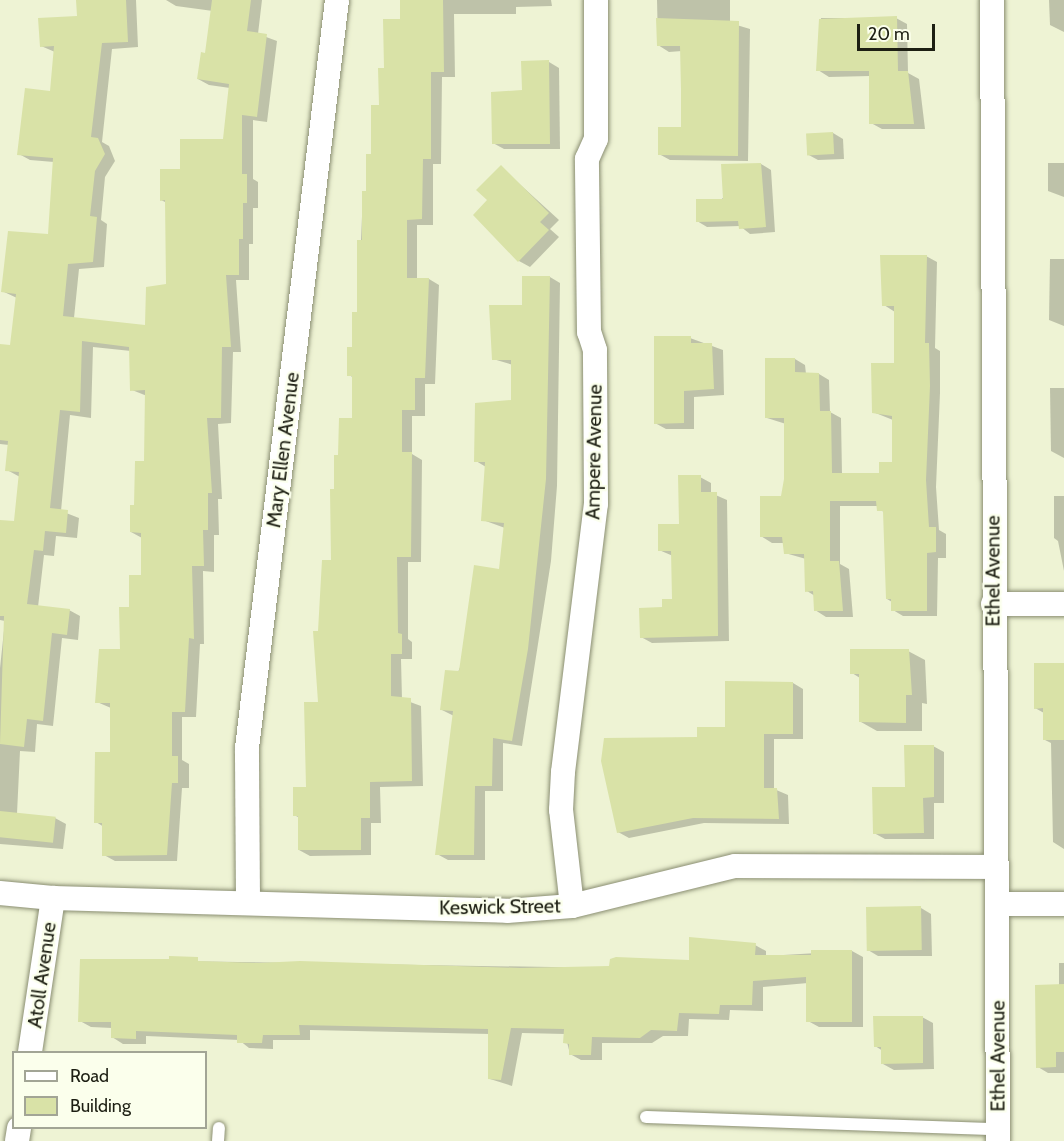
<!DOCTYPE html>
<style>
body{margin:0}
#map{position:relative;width:1064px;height:1141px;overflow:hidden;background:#eef3d4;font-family:Cabin,sans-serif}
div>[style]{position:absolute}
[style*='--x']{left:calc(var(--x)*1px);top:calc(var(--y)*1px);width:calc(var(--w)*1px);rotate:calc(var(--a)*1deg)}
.shadow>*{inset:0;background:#0003}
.building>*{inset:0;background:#d9e2a7;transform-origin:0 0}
.roads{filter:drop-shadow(0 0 2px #8a8e72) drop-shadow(0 0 2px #8a8e72)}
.lane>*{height:12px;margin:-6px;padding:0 6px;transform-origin:6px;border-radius:6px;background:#fff}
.street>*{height:24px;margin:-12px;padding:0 12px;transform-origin:12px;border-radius:12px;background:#fff}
span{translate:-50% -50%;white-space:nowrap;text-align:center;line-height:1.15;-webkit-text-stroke:4.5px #fbffec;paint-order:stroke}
.street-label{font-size:20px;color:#1d1f13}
.legend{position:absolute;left:12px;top:1051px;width:195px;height:78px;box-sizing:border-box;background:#fbffec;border:2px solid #a2a595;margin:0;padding:8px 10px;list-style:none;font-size:18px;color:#1d1f13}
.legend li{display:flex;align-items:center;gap:12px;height:30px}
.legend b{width:30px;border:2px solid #a2a595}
.scale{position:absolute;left:857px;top:24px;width:78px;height:27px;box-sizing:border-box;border:3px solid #1d1f13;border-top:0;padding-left:8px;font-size:18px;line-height:21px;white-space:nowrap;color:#1d1f13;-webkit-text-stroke:4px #fbffec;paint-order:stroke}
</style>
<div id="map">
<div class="shadow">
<i style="clip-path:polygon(78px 0,136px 0,138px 47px,112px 49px,102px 142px,109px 146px,115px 161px,105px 177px,101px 220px,107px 224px,104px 267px,79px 269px,74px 318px,146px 326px,167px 286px,167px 203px,161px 200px,182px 171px,224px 141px,230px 88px,209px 85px,198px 79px,207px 54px,213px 11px,176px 6px,166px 0,262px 0,258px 34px,277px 41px,267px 122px,253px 120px,253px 179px,258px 182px,258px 208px,253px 208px,253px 244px,249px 244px,249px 280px,236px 280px,241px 352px,233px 352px,231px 423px,218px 424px,222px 499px,218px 499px,219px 535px,214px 535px,214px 572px,203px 571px,204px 644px,200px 644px,196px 717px,182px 717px,182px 760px,189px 764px,189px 788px,182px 788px,177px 861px,115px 861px,104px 855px,104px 827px,96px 822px,111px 753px,111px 708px,97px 702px,121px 651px,142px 576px,142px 538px,131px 532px,146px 463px,147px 396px,132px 390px,131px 351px,93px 347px,91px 418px,70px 415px,61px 511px,79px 518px,77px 538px,56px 536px,54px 556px,44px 555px,38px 607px,69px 610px,80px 616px,78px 640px,62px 638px,53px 726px,37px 724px,35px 752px,20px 751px,17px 814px,55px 818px,66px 824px,63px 849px,0 844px,0 668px,5px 621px,0 620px,0 521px,15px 523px,20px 477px,7px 470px,9px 445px,0 444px,0 345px,11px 346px,17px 298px,2px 291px,49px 235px,54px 162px,30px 160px,19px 154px,51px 92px,55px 52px,41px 46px,79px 18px)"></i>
<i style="clip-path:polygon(402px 0,551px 0,552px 6px,516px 7px,516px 14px,454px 14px,455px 77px,442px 77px,441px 164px,433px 164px,433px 225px,417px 225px,417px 279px,429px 279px,439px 285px,435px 384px,425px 384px,425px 416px,412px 416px,412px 454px,422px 460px,421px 562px,408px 562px,408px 639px,412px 642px,412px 659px,401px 659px,402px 699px,421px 706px,423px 786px,380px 787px,381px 823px,371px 823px,371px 855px,310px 856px,299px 850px,300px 818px,294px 815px,308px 789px,319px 703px,320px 633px,333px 562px,336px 491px,340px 456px,354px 420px,354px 378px,349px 375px,358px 314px,363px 192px,367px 192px,385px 69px,402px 20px)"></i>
<i style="clip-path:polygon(657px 0,730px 0,730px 23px,750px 29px,748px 161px,670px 160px,659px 154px,683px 129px,682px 51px,669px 52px,658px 45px)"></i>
<i style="clip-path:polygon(1049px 0,1064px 0,1064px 32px,1050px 25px)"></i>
<i style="clip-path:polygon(821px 18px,896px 18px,907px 24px,908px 73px,919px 79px,925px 129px,882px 129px,871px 123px,870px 76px,829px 77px,818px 70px)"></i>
<i style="clip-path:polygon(549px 62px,559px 68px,560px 149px,504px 149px,493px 143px)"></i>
<i style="clip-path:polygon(833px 133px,843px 139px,844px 159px,818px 160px,807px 154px)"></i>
<i style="clip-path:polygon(1048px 163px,1064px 163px,1064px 197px,1048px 191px)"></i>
<i style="clip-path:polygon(761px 164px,771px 170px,775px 232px,750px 234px,740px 226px,707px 227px,697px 221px)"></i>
<i style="clip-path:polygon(501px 167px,559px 220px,550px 229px,559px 237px,530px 267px,519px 261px,489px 200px)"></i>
<i style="clip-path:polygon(926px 256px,937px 262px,935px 348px,940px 351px,940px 393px,936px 487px,939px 530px,946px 534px,946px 558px,938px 558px,937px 616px,903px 616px,893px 610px,892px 602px,887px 599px,885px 514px,878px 506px,840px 506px,840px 564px,849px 569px,853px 617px,826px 617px,815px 610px,815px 596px,807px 591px,806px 559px,785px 553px,784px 543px,772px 543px,761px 536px,782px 498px,786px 479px,786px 424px,767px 418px,795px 359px,805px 365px,806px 374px,819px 374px,829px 380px,830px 412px,841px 418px,842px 474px,881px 474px,894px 463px,893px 420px,873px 412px,896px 364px,895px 312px,884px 305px)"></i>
<i style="clip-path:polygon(1050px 259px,1064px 259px,1064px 326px,1049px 320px)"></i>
<i style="clip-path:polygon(550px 277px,560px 283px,557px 486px,551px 561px,522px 746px,503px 743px,503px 791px,485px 791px,485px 860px,448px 860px,437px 854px,454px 716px,442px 710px,501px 570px,505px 528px,483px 520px,486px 467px,476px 461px,513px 402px,513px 365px,493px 359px,523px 306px)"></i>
<i style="clip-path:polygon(690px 338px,723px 350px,724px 395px,694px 397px,694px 429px,666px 429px,655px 423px)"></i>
<i style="clip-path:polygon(1050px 388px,1064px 388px,1064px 458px,1051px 451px)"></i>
<i style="clip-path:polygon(700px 477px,711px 483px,711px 493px,727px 500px,729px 641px,652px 643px,641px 637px,673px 600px,673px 556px,659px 550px,680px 526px)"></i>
<i style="clip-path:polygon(1054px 496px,1064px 496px,1064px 571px,1058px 541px,1054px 538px)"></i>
<i style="clip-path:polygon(908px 651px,925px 660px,927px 704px,922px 703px,922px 731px,877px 731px,861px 722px,860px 678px,852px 673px)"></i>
<i style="clip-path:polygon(1064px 665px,1064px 849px,1053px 842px,1051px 743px,1045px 740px,1044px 713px,1035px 708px)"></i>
<i style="clip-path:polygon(793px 683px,803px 689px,803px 739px,774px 739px,774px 789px,788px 795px,789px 824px,704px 823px,629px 838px,618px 832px,699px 738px,726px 729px)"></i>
<i style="clip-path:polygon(933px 746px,944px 752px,944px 803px,934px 803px,934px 839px,885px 839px,874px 833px)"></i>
<i style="clip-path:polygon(921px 908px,931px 914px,932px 956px,878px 956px,868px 950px)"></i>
<i style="clip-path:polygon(755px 945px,766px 951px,766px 956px,852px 951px,863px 957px,863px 1027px,819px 1027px,808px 1021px,808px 983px,763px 987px,763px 1011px,730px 1010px,729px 1020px,689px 1019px,688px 1036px,663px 1036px,652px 1043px,602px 1043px,602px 1060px,581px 1060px,570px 1054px,565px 1034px,522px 1033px,512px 1086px,490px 1079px,490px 1034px,310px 1030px,310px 1040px,273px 1040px,273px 1049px,249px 1048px,239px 1040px,146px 1036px,146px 1044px,123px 1044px,112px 1037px,112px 1028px,91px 1027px,80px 1021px,171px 961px,611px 968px,691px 961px)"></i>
<i style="clip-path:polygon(1059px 963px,1064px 963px,1064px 1073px,1048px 1073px,1038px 1067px,1059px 986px)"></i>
<i style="clip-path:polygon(922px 1017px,933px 1023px,934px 1069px,894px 1070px,883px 1064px,883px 1051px,875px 1046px)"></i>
</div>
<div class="building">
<i style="clip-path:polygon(76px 0,126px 0,128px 42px,102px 43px,91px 137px,98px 138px,105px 154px,95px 171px,90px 216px,97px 217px,93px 262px,68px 264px,63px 316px,145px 325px,146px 287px,166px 284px,165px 200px,160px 201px,160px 169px,180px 169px,180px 139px,223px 139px,229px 84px,197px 79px,201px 52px,205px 53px,212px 0,251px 0,247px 31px,267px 34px,257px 117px,242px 115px,242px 174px,247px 174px,247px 203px,243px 203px,243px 239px,239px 239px,239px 275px,226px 275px,231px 347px,222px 347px,221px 418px,207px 418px,212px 493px,208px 493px,208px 530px,203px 530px,204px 566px,192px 566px,194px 639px,189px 638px,185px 712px,172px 712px,172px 756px,178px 756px,178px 783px,172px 783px,167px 855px,102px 856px,102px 823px,94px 823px,95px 752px,110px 752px,110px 703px,95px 703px,99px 649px,120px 649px,119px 607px,129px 607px,129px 575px,141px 575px,141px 533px,130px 532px,130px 505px,134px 505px,135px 461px,144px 461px,145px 390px,130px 391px,129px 347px,82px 341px,80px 412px,60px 410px,50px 508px,68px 510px,66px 533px,45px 531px,43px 551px,34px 550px,27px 604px,70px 609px,67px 635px,52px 633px,43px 721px,27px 719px,24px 747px,0 744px,4px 616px,0 616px,0 520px,14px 521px,19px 472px,5px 471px,8px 441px,0 440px,0 344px,10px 345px,16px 294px,1px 292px,8px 231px,48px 234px,53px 158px,17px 155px,25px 88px,50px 91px,54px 46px,40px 47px,38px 18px,77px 16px)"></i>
<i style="clip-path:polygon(400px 0,443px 0,444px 72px,431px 72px,431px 159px,423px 159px,422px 219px,407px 220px,407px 278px,429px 278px,425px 378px,415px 378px,415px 410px,402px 410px,402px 452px,412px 452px,411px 557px,397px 557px,398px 633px,402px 634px,402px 654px,391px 654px,391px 696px,411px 698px,412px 781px,370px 782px,370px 818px,361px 818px,361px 850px,298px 850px,298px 816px,293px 816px,293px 787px,306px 787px,304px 702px,318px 702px,313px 631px,318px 631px,322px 560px,331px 560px,330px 489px,334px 489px,334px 455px,338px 455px,339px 418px,352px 418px,352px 376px,347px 376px,347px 347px,352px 347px,352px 312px,357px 312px,357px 240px,362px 240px,362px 191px,366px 191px,366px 154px,371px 154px,371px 105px,379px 105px,378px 68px,384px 68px,383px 19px,400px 19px)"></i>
<i style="clip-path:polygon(897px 16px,898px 71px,908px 71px,914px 124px,869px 124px,869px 71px,816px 71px,819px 19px)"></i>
<i style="clip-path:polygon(656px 18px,739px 21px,738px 156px,658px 155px,658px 127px,681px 127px,681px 90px,680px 46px,657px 46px)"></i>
<i style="clip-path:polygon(549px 60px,550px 144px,492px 144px,491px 92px,522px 90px,521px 61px)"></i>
<i style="left:833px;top:132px;width:22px;height:27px;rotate:87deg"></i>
<i style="clip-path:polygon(761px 163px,766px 227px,739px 229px,738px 221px,696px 222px,696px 199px,723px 199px,721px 164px)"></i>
<i style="clip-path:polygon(501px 165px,549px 213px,540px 222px,549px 230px,518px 262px,473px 215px,487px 200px,476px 190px)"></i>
<i style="clip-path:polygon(880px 255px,927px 255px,925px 343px,929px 343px,930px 386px,926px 480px,929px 527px,936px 527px,936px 552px,927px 553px,927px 611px,891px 611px,891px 599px,886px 599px,883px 511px,877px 511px,876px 501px,830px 501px,830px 561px,839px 561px,843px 611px,814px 611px,813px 591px,805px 592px,804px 554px,784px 554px,782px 537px,760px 537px,760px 496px,781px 496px,784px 479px,784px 418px,765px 418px,765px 358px,795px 358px,795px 372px,819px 373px,820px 411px,831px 411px,832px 473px,879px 473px,879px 462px,892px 462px,892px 416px,872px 413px,871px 363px,894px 363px,894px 306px,882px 306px)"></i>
<i style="clip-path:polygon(522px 276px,550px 276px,546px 479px,528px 649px,512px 741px,493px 738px,492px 786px,475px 786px,474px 855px,435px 855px,453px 711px,440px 710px,445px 670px,459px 671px,474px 565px,499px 569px,504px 523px,481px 521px,485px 462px,474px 462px,475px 403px,511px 400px,511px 360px,492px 360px,489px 305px,522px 305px)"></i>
<i style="clip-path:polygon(654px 336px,691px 336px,691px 343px,712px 343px,714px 389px,684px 391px,684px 423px,654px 424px)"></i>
<i style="clip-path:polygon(678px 475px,701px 475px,701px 492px,717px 492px,718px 636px,640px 638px,639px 608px,662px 607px,662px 599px,672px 599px,671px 551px,658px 551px,658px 524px,679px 524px)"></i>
<i style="clip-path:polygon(850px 649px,909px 649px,912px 695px,906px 695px,906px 723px,859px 722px,859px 674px,850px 674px)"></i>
<i style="clip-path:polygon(1034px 663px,1064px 663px,1064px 740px,1043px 740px,1043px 708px,1034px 709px)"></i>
<i style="clip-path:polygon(725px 681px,793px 682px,793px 734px,764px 734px,764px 788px,777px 788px,779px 819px,693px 818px,617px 833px,601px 761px,604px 738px,697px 737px,697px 727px,725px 727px)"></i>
<i style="clip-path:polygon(904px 745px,934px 745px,934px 797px,923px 798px,924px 833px,873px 834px,872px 787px,905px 787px)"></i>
<i style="left:0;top:811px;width:56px;height:26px;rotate:6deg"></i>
<i style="left:921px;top:906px;width:44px;height:55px;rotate:89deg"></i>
<i style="clip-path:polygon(689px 937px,756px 943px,755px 955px,811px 955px,811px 950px,852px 950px,852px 1022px,806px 1022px,806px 977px,753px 981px,752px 1005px,720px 1005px,719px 1014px,679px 1013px,677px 1031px,651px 1030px,640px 1038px,592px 1037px,591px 1055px,569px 1055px,569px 1044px,563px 1043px,564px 1029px,511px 1028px,501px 1080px,488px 1079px,488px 1029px,299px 1025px,300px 1035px,263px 1035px,262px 1043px,237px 1043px,237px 1035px,136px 1031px,136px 1039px,111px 1038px,111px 1022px,78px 1022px,80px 959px,169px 959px,169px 956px,198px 957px,198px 961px,259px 963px,300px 961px,520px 968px,609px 966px,610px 959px,616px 957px,689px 960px)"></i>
<i style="clip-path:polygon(1064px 984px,1064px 1052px,1056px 1052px,1056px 1067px,1036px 1068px,1035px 985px)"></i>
<i style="clip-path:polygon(873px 1016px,923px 1016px,923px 1063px,881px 1064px,881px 1047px,874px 1047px)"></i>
</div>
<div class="roads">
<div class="lane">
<i style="--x:646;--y:1117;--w:352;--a:2"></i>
<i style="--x:218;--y:1141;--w:13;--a:-86"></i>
</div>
<div class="street">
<i style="--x:992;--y:0;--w:1141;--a:89.7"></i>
<i style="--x:993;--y:604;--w:71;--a:0"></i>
<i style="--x:0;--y:893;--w:53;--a:5.4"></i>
<i style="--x:53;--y:898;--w:454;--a:1.6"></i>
<i style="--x:507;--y:911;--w:65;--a:-4.4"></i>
<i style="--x:572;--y:906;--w:168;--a:-13.8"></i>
<i style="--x:735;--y:866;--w:261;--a:0.2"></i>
<i style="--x:248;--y:901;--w:153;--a:-90.4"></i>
<i style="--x:247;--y:748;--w:753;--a:-83.14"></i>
<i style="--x:997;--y:904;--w:67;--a:0"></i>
<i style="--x:572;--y:906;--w:97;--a:-96.5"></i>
<i style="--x:561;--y:810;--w:38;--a:-87"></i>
<i style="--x:563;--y:772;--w:270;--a:-83"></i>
<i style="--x:596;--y:504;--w:154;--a:-90.4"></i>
<i style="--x:595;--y:350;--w:19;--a:-108"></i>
<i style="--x:589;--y:332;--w:173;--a:-90.7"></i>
<i style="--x:587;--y:159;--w:22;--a:-66"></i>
<i style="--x:596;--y:139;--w:139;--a:-90"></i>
<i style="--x:30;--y:1052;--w:156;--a:-81.5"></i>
<i style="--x:17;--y:1141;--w:13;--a:-81"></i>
</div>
</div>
<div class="street-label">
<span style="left:283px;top:450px;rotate:-83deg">Mary Ellen Avenue</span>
<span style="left:594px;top:452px;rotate:-89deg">Ampere Avenue</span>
<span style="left:993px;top:571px;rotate:-90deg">Ethel Avenue</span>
<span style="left:500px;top:907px;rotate:-1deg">Keswick Street</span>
<span style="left:42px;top:975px;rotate:-82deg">Atoll Avenue</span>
<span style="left:998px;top:1056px;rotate:-90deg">Ethel Avenue</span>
</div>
<ul class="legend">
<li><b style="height:8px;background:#fff"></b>Road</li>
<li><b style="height:16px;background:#d9e2a7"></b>Building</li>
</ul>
<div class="scale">20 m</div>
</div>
